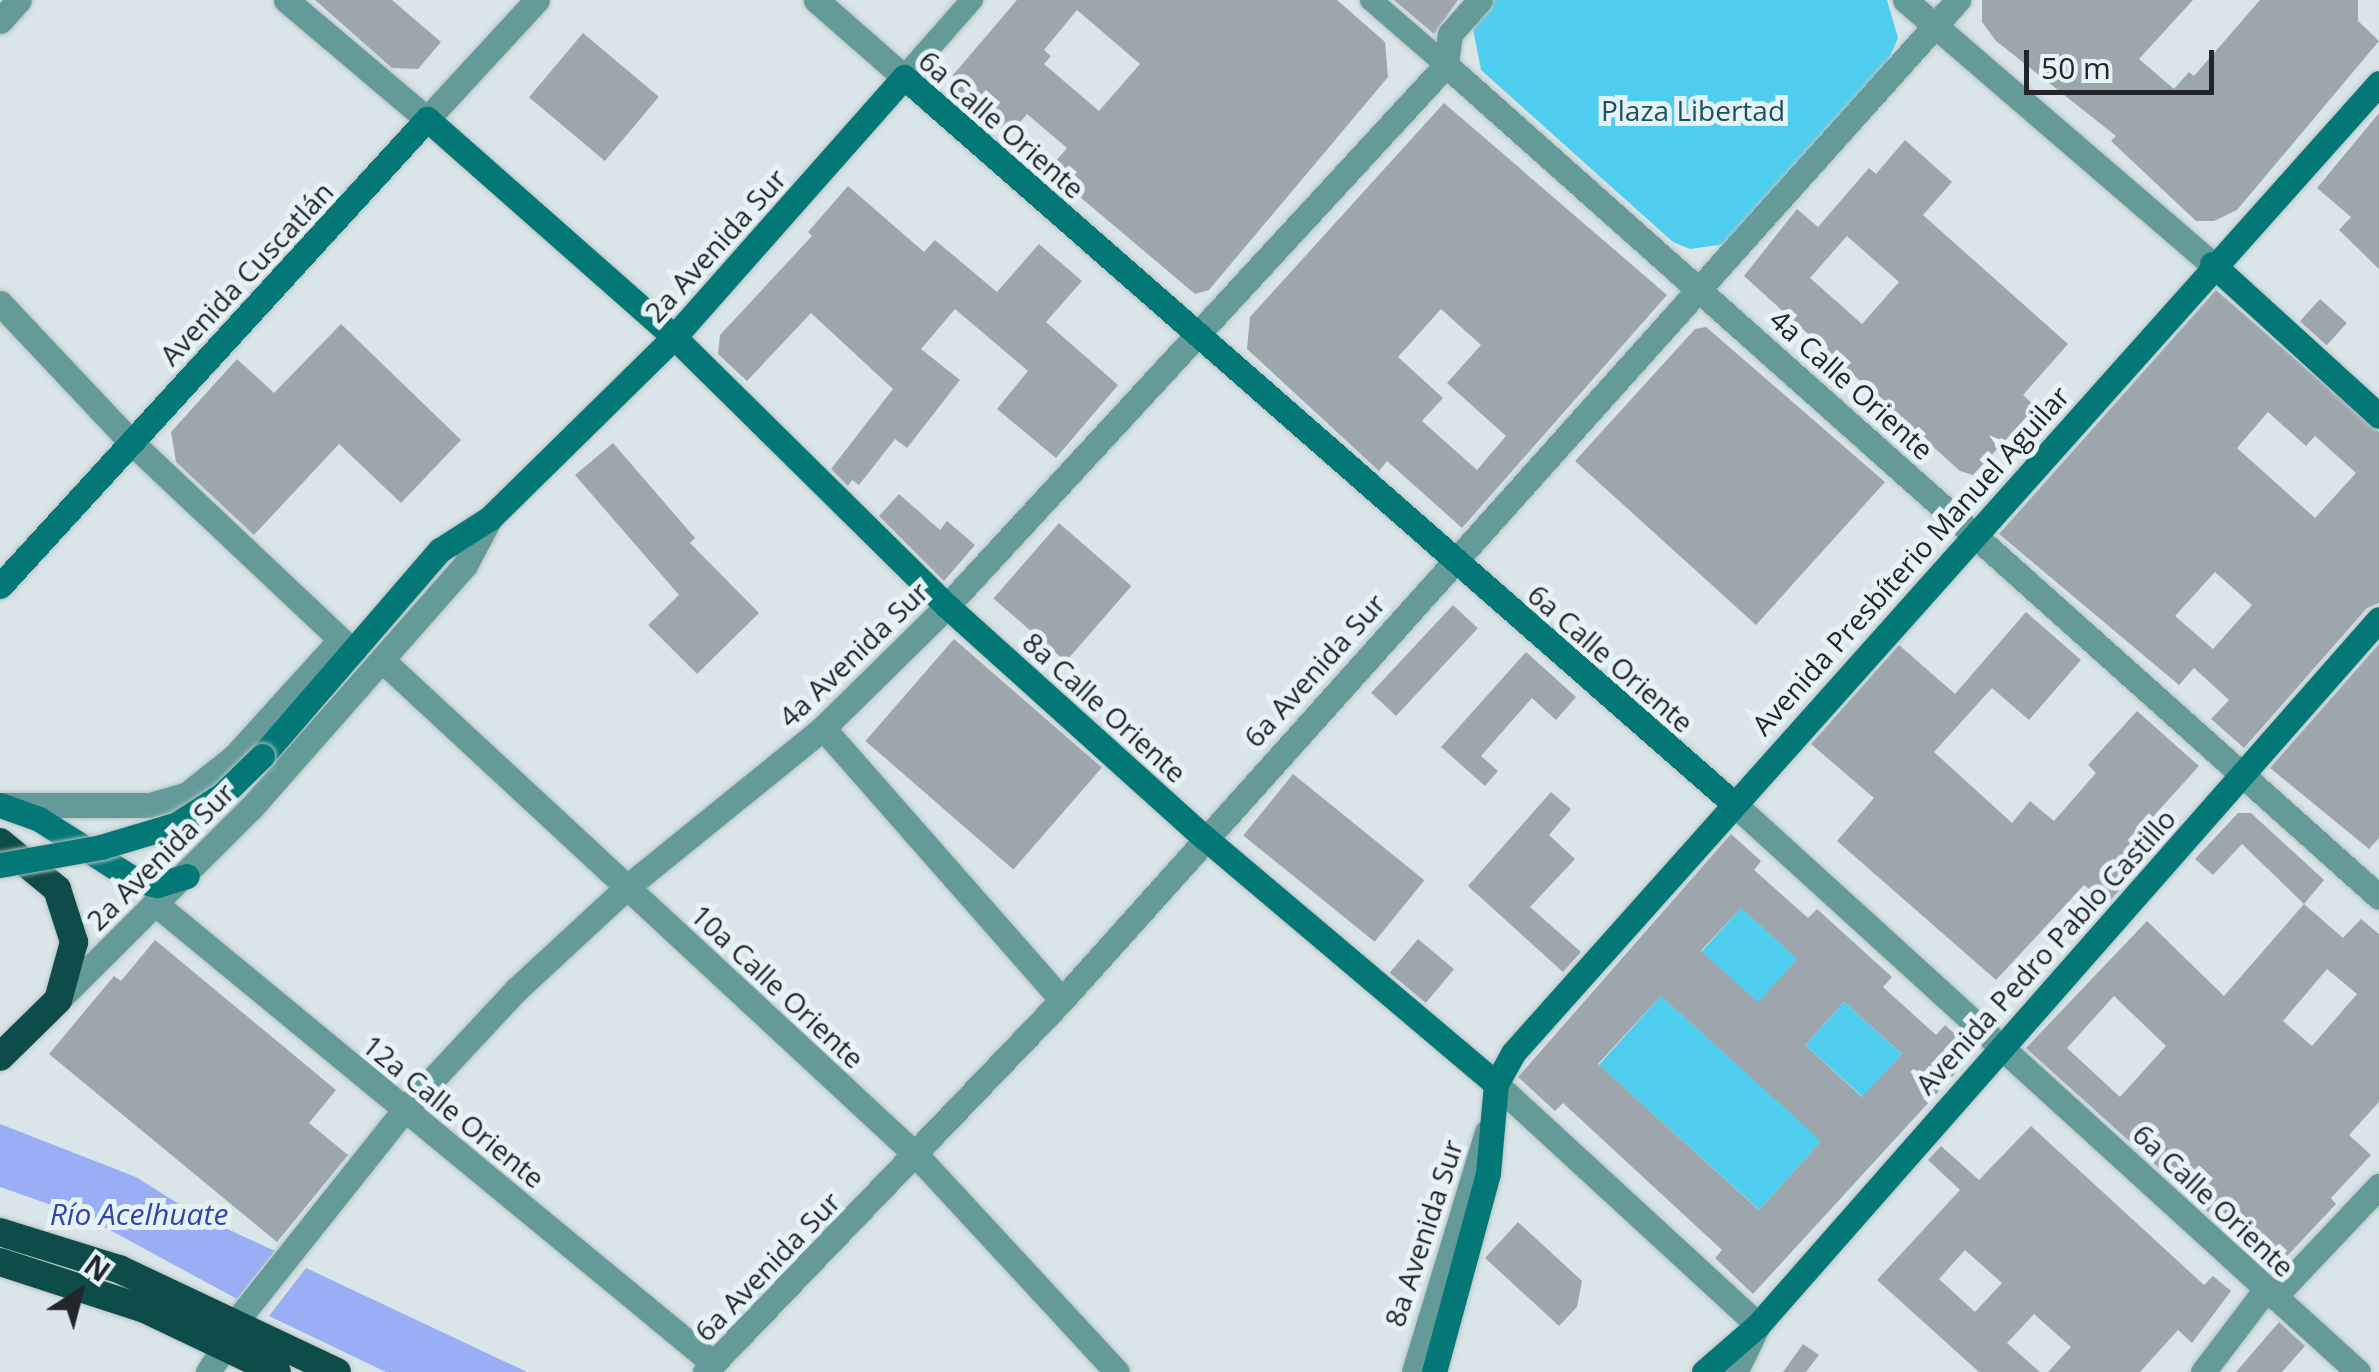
<!DOCTYPE html>
<meta charset="utf-8">
<style>
body{margin:0}
#map{position:relative;width:2379px;height:1372px;overflow:hidden;background:#d9e5e8;font-family:"Open Sans",sans-serif}
div>[style]{position:absolute}
[style*='--x']{left:calc(var(--x)*1px);top:calc(var(--y)*1px);width:calc(var(--w)*1px);rotate:calc(var(--a)*1deg)}
.green>*{inset:0;background:#4fcdee;transform-origin:0 0}
.water>*{inset:0;background:#99aef4}
.building>*{inset:0;background:#9ea6ad;transform-origin:0 0}
.roads{filter:drop-shadow(0 0 2px #b8c3c5) drop-shadow(0 0 2px #b8c3c5)}
.pedestrian>*{height:22px;margin:-11px;padding:0 11px;transform-origin:11px;border-radius:11px;background:#649b99}
.minor>*{height:25px;margin:-12.5px;padding:0 12.5px;transform-origin:12.5px;border-radius:12.5px;background:#649b99}
.tertiary>*{height:25px;margin:-12.5px;padding:0 12.5px;transform-origin:12.5px;border-radius:12.5px;background:#649b99}
.secondary>*{height:25px;margin:-12.5px;padding:0 12.5px;transform-origin:12.5px;border-radius:12.5px;background:#047876}
.trunk>*{height:28px;margin:-14px;padding:0 14px;transform-origin:14px;border-radius:14px;background:#0e4c4a}
.bridges{filter:drop-shadow(0 0 2px #b8c3c5) drop-shadow(0 0 2px #b8c3c5)}
.secondary-bridge>*{height:25px;margin:-12.5px;padding:0 12.5px;transform-origin:12.5px;border-radius:12.5px;background:#047876}
span{translate:-50% -50%;white-space:nowrap;text-align:center;line-height:1.15;-webkit-text-stroke:10px #e6f2f6;paint-order:stroke}
.park-label{font-size:28px;color:#175261}
.street-label{font-size:28px;color:#222628}
.water-label{font-size:30px;color:#3445a8;font-style:italic}
.north{position:absolute;left:30px;top:1242px;width:100px;height:100px;-webkit-text-stroke:8px #e6f2f6;paint-order:stroke;rotate:36deg;font-size:28px;font-weight:700;line-height:40px;text-align:center;color:#222628}
.north::after{content:'';display:block;margin:auto;width:35px;height:45px;background:#222628;clip-path:polygon(50% 0,100% 100%,50% 72%,0 100%)}
.scale{position:absolute;left:2024px;top:50px;width:190px;height:45px;box-sizing:border-box;border:5px solid #222628;border-top:0;padding-left:12px;font-size:30px;line-height:35px;white-space:nowrap;color:#222628;-webkit-text-stroke:8px #e6f2f6;paint-order:stroke}
</style>
<div id="map">
<div class="green">
<i style="clip-path:polygon(1492px 0,1887px 0,1898px 38px,1888px 61px,1725px 244px,1690px 249px,1673px 242px,1481px 70px,1473px 29px)"></i>
<i style="left:1741px;top:908px;width:76px;height:59px;rotate:42deg"></i>
<i style="left:1661px;top:996px;width:216px;height:93px;rotate:42deg"></i>
<i style="left:1844px;top:1002px;width:78px;height:58px;rotate:42deg"></i>
</div>
<div class="water">
<i style="clip-path:polygon(0 1124px,136px 1177px,193px 1213px,275px 1251px,237px 1299px,86px 1217px,0 1187px)"></i>
<i style="clip-path:polygon(306px 1268px,527px 1372px,386px 1372px,269px 1316px)"></i>
</div>
<div class="building">
<i style="clip-path:polygon(315px 0,392px 0,441px 42px,418px 69px,392px 68px)"></i>
<i style="clip-path:polygon(evenodd,1017px 0,1337px 0,1385px 42px,1388px 77px,1209px 290px,1195px 294px,1048px 170px,1067px 148px,1027px 114px,1009px 136px,953px 87px,953px 75px,1017px 0,1077px 10px,1140px 64px,1099px 111px,1044px 64px,1051px 56px,1044px 50px,1077px 10px)"></i>
<i style="clip-path:polygon(1394px 0,1458px 0,1434px 34px)"></i>
<i style="clip-path:polygon(1982px 0,2193px 0,2139px 59px,2174px 89px,2189px 72px,2194px 76px,2260px 0,2358px 0,2358px 21px,2379px 41px,2237px 210px,2214px 221px,2196px 221px,2111px 141px,2116px 136px,1996px 41px,1982px 22px)"></i>
<i style="left:583px;top:33px;width:99px;height:84px;rotate:40deg"></i>
<i style="clip-path:polygon(evenodd,1444px 103px,1667px 295px,1462px 528px,1387px 461px,1379px 471px,1247px 349px,1250px 317px,1444px 103px,1441px 309px,1481px 345px,1447px 383px,1506px 436px,1477px 470px,1422px 421px,1443px 398px,1398px 357px,1441px 309px)"></i>
<i style="clip-path:polygon(2379px 113px,2379px 269px,2339px 230px,2351px 217px,2317px 188px)"></i>
<i style="clip-path:polygon(evenodd,1905px 140px,1952px 182px,1923px 215px,2068px 344px,2023px 395px,2036px 407px,1973px 475px,1960px 471px,1744px 276px,1797px 209px,1818px 227px,1869px 168px,1876px 174px,1905px 140px,1847px 236px,1899px 282px,1862px 324px,1810px 278px,1847px 236px)"></i>
<i style="clip-path:polygon(848px 186px,924px 252px,935px 240px,997px 292px,1039px 244px,1082px 281px,1046px 322px,1118px 385px,1056px 458px,997px 409px,1028px 371px,955px 309px,921px 349px,960px 380px,907px 448px,895px 439px,859px 485px,852px 480px,848px 486px,831px 469px,893px 389px,811px 313px,747px 381px,718px 354px,720px 335px,812px 236px,808px 232px)"></i>
<i style="clip-path:polygon(evenodd,2216px 290px,2379px 432px,2379px 603px,2367px 608px,2244px 748px,2211px 719px,2229px 700px,2194px 668px,2179px 685px,1999px 534px,2216px 290px,2268px 412px,2306px 446px,2315px 436px,2356px 473px,2315px 518px,2237px 448px,2268px 412px,2216px 290px,2215px 572px,2252px 605px,2213px 649px,2175px 616px,2215px 572px)"></i>
<i style="left:2320px;top:299px;width:36px;height:30px;rotate:42deg"></i>
<i style="clip-path:polygon(341px 324px,461px 440px,401px 503px,339px 444px,254px 535px,176px 462px,171px 432px,237px 359px,274px 393px)"></i>
<i style="clip-path:polygon(1706px 327px,1885px 482px,1756px 625px,1575px 461px,1695px 329px)"></i>
<i style="clip-path:polygon(613px 443px,695px 538px,690px 543px,759px 613px,697px 674px,648px 625px,679px 595px,575px 475px)"></i>
<i style="clip-path:polygon(899px 494px,940px 530px,947px 521px,975px 545px,944px 581px,879px 516px)"></i>
<i style="left:1059px;top:523px;width:96px;height:100px;rotate:41deg"></i>
<i style="left:1453px;top:605px;width:34px;height:120px;rotate:43deg"></i>
<i style="clip-path:polygon(2026px 612px,2081px 660px,2029px 720px,1992px 688px,1934px 752px,2012px 823px,2030px 801px,2054px 821px,2096px 773px,2088px 765px,2137px 711px,2199px 766px,2141px 830px,2159px 845px,2107px 904px,2084px 885px,1996px 980px,1837px 841px,1874px 798px,1811px 744px,1899px 645px,1955px 694px)"></i>
<i style="left:954px;top:639px;width:196px;height:135px;rotate:41deg"></i>
<i style="clip-path:polygon(2379px 644px,2379px 838px,2369px 849px,2270px 768px)"></i>
<i style="clip-path:polygon(1526px 652px,1576px 697px,1556px 720px,1532px 698px,1481px 756px,1498px 771px,1485px 786px,1441px 747px)"></i>
<i style="left:1293px;top:774px;width:169px;height:79px;rotate:39deg"></i>
<i style="clip-path:polygon(1551px 792px,1571px 809px,1549px 835px,1575px 859px,1530px 907px,1581px 952px,1563px 972px,1468px 886px)"></i>
<i style="clip-path:polygon(2238px 813px,2251px 813px,2324px 880px,2304px 904px,2242px 844px,2213px 875px,2195px 859px)"></i>
<i style="clip-path:polygon(evenodd,1731px 834px,1761px 861px,1754px 870px,1808px 918px,1817px 909px,1892px 977px,1883px 987px,1936px 1035px,1945px 1025px,1975px 1052px,1753px 1294px,1715px 1258px,1722px 1250px,1563px 1103px,1555px 1111px,1518px 1077px,1731px 834px,1741px 908px,1797px 959px,1758px 1002px,1701px 951px,1741px 908px,1731px 834px,1661px 996px,1821px 1141px,1759px 1210px,1598px 1064px,1661px 996px,1731px 834px,1844px 1002px,1902px 1054px,1862px 1097px,1805px 1045px,1844px 1002px)"></i>
<i style="clip-path:polygon(evenodd,2304px 904px,2343px 938px,2361px 919px,2379px 934px,2379px 1102px,2349px 1135px,2371px 1155px,2331px 1198px,2336px 1204px,2272px 1272px,2240px 1242px,2247px 1235px,2215px 1204px,2208px 1212px,2026px 1048px,2147px 921px,2224px 996px,2304px 904px,2327px 969px,2357px 994px,2312px 1046px,2283px 1021px,2327px 969px,2304px 904px,2114px 996px,2166px 1046px,2120px 1097px,2067px 1048px,2114px 996px)"></i>
<i style="left:1418px;top:939px;width:47px;height:44px;rotate:40deg"></i>
<i style="clip-path:polygon(155px 940px,336px 1090px,309px 1123px,348px 1155px,277px 1242px,49px 1054px,114px 976px,121px 981px)"></i>
<i style="clip-path:polygon(evenodd,2031px 1126px,2204px 1285px,2213px 1276px,2231px 1291px,2192px 1343px,2178px 1330px,2140px 1372px,2048px 1372px,2071px 1347px,2034px 1314px,2007px 1343px,2040px 1372px,1979px 1372px,1877px 1280px,1960px 1190px,1928px 1160px,1941px 1146px,1979px 1180px,2031px 1126px,1965px 1250px,2002px 1283px,1975px 1312px,1939px 1279px,1965px 1250px)"></i>
<i style="clip-path:polygon(1518px 1222px,1582px 1281px,1577px 1307px,1559px 1326px,1485px 1258px)"></i>
<i style="clip-path:polygon(2279px 1322px,2305px 1346px,2282px 1372px,2236px 1372px)"></i>
<i style="clip-path:polygon(1803px 1344px,1819px 1355px,1806px 1372px,1783px 1372px)"></i>
</div>
<div class="roads">
<div class="pedestrian">
<i style="--x:1371;--y:0;--w:99;--a:40.9"></i>
<i style="--x:904;--y:77;--w:103;--a:-48.6"></i>
</div>
<div class="minor">
<i style="--x:286;--y:0;--w:185;--a:40.2"></i>
<i style="--x:1905;--y:0;--w:405;--a:40.7"></i>
<i style="--x:0;--y:21;--w:28;--a:-48"></i>
<i style="--x:1446;--y:65;--w:707;--a:41.67"></i>
<i style="--x:0;--y:303;--w:191;--a:46.7"></i>
<i style="--x:131;--y:442;--w:305;--a:43.3"></i>
<i style="--x:382;--y:660;--w:730;--a:42.83"></i>
<i style="--x:917;--y:1156;--w:294;--a:47.2"></i>
<i style="--x:823;--y:728;--w:362;--a:48.7"></i>
<i style="--x:1733;--y:803;--w:845;--a:42.31"></i>
<i style="--x:2;--y:805;--w:148;--a:0"></i>
<i style="--x:150;--y:805;--w:37;--a:-16"></i>
<i style="--x:186;--y:795;--w:63;--a:-38.5"></i>
<i style="--x:235;--y:756;--w:156;--a:-47.8"></i>
<i style="--x:157;--y:905;--w:720;--a:39.48"></i>
<i style="--x:1496;--y:1084;--w:356;--a:42.6"></i>
<i style="--x:2274;--y:1297;--w:153;--a:-46.6"></i>
<i style="--x:234;--y:1324;--w:275;--a:-51.5"></i>
<i style="--x:405;--y:1109;--w:164;--a:-47"></i>
<i style="--x:517;--y:989;--w:150;--a:-42.8"></i>
<i style="--x:627;--y:887;--w:252;--a:-39"></i>
<i style="--x:823;--y:728;--w:174;--a:-44.5"></i>
<i style="--x:947;--y:606;--w:736;--a:-47.31"></i>
<i style="--x:1446;--y:65;--w:31;--a:-83"></i>
<i style="--x:1450;--y:34;--w:45;--a:-48.6"></i>
<i style="--x:208;--y:1372;--w:30;--a:-57"></i>
<i style="--x:705;--y:1372;--w:516;--a:-46.18"></i>
<i style="--x:1062;--y:1000;--w:1343;--a:-48.14"></i>
<i style="--x:2203;--y:1372;--w:104;--a:-52.8"></i>
</div>
<div class="tertiary">
<i style="--x:816;--y:0;--w:117;--a:41.2"></i>
<i style="--x:427;--y:119;--w:162;--a:-47.3"></i>
<i style="--x:1974;--y:535;--w:543;--a:41.79"></i>
<i style="--x:58;--y:1000;--w:271;--a:-44.9"></i>
<i style="--x:250;--y:809;--w:325;--a:-48.6"></i>
<i style="--x:465;--y:565;--w:53;--a:-62"></i>
<i style="--x:1414;--y:1372;--w:251;--a:-73.1"></i>
<i style="--x:1735;--y:1372;--w:52;--a:-63.9"></i>
</div>
<div class="secondary">
<i style="--x:2212;--y:264;--w:226;--a:42.3"></i>
<i style="--x:0;--y:586;--w:633;--a:-47.56"></i>
<i style="--x:427;--y:119;--w:329;--a:41.4"></i>
<i style="--x:674;--y:337;--w:383;--a:44.6"></i>
<i style="--x:947;--y:606;--w:346;--a:42"></i>
<i style="--x:1204;--y:837;--w:382;--a:40.2"></i>
<i style="--x:262;--y:756;--w:272;--a:-49.2"></i>
<i style="--x:440;--y:550;--w:59;--a:-32.6"></i>
<i style="--x:490;--y:518;--w:258;--a:-44.5"></i>
<i style="--x:674;--y:337;--w:347;--a:-48.5"></i>
<i style="--x:904;--y:77;--w:1102;--a:41.21"></i>
<i style="--x:0;--y:805;--w:41;--a:19.7"></i>
<i style="--x:39;--y:819;--w:114;--a:32.4"></i>
<i style="--x:135;--y:880;--w:23;--a:13"></i>
<i style="--x:157;--y:885;--w:31;--a:-17"></i>
<i style="--x:1434;--y:1372;--w:206;--a:-74.8"></i>
<i style="--x:1488;--y:1173;--w:89;--a:-84.9"></i>
<i style="--x:1496;--y:1084;--w:35;--a:-61"></i>
<i style="--x:1513;--y:1053;--w:1300;--a:-48.24"></i>
<i style="--x:1704;--y:1372;--w:72;--a:-41"></i>
<i style="--x:1758;--y:1325;--w:940;--a:-48.67"></i>
</div>
<div class="trunk">
<i style="--x:0;--y:842;--w:74;--a:39.5"></i>
<i style="--x:57;--y:889;--w:56;--a:72.2"></i>
<i style="--x:74;--y:942;--w:60;--a:105.4"></i>
<i style="--x:58;--y:1000;--w:81;--a:135.5"></i>
<i style="--x:0;--y:1232;--w:125;--a:17.3"></i>
<i style="--x:119;--y:1269;--w:241;--a:25.3"></i>
<i style="--x:0;--y:1262;--w:152;--a:18"></i>
<i style="--x:145;--y:1309;--w:146;--a:25.5"></i>
</div>
</div>
<div class="bridges">
<div class="secondary-bridge">
<i style="--x:0;--y:865;--w:103;--a:-10.1"></i>
<i style="--x:101;--y:847;--w:79;--a:-16.8"></i>
<i style="--x:177;--y:824;--w:54;--a:-32.8"></i>
<i style="--x:222;--y:795;--w:56;--a:-44.3"></i>
</div>
</div>
<div class="park-label">
<span style="left:1693px;top:110px">Plaza Libertad</span>
</div>
<div class="street-label">
<span style="left:1002px;top:124px;rotate:41deg">6a Calle Oriente</span>
<span style="left:715px;top:245px;rotate:-48deg">2a Avenida Sur</span>
<span style="left:246px;top:273px;rotate:-47deg">Avenida Cuscatlán</span>
<span style="left:1852px;top:384px;rotate:42deg">4a Calle Oriente</span>
<span style="left:1910px;top:560px;rotate:-48deg">Avenida Presbíterio Manuel Aguilar</span>
<span style="left:853px;top:654px;rotate:-44deg">4a Avenida Sur</span>
<span style="left:1611px;top:658px;rotate:41deg">6a Calle Oriente</span>
<span style="left:1314px;top:670px;rotate:-48deg">6a Avenida Sur</span>
<span style="left:1105px;top:707px;rotate:42deg">8a Calle Oriente</span>
<span style="left:160px;top:856px;rotate:-45deg">2a Avenida Sur</span>
<span style="left:2045px;top:951px;rotate:-48deg">Avenida Pedro Pablo Castillo</span>
<span style="left:778px;top:986px;rotate:43deg">10a Calle Oriente</span>
<span style="left:454px;top:1111px;rotate:39deg">12a Calle Oriente</span>
<span style="left:2214px;top:1200px;rotate:43deg">6a Calle Oriente</span>
<span style="left:1423px;top:1233px;rotate:-72deg">8a Avenida Sur</span>
<span style="left:767px;top:1266px;rotate:-46deg">6a Avenida Sur</span>
</div>
<div class="water-label">
<span style="left:139px;top:1214px">Río Acelhuate</span>
</div>
<div class="north">N</div>
<div class="scale">50 m</div>
</div>
